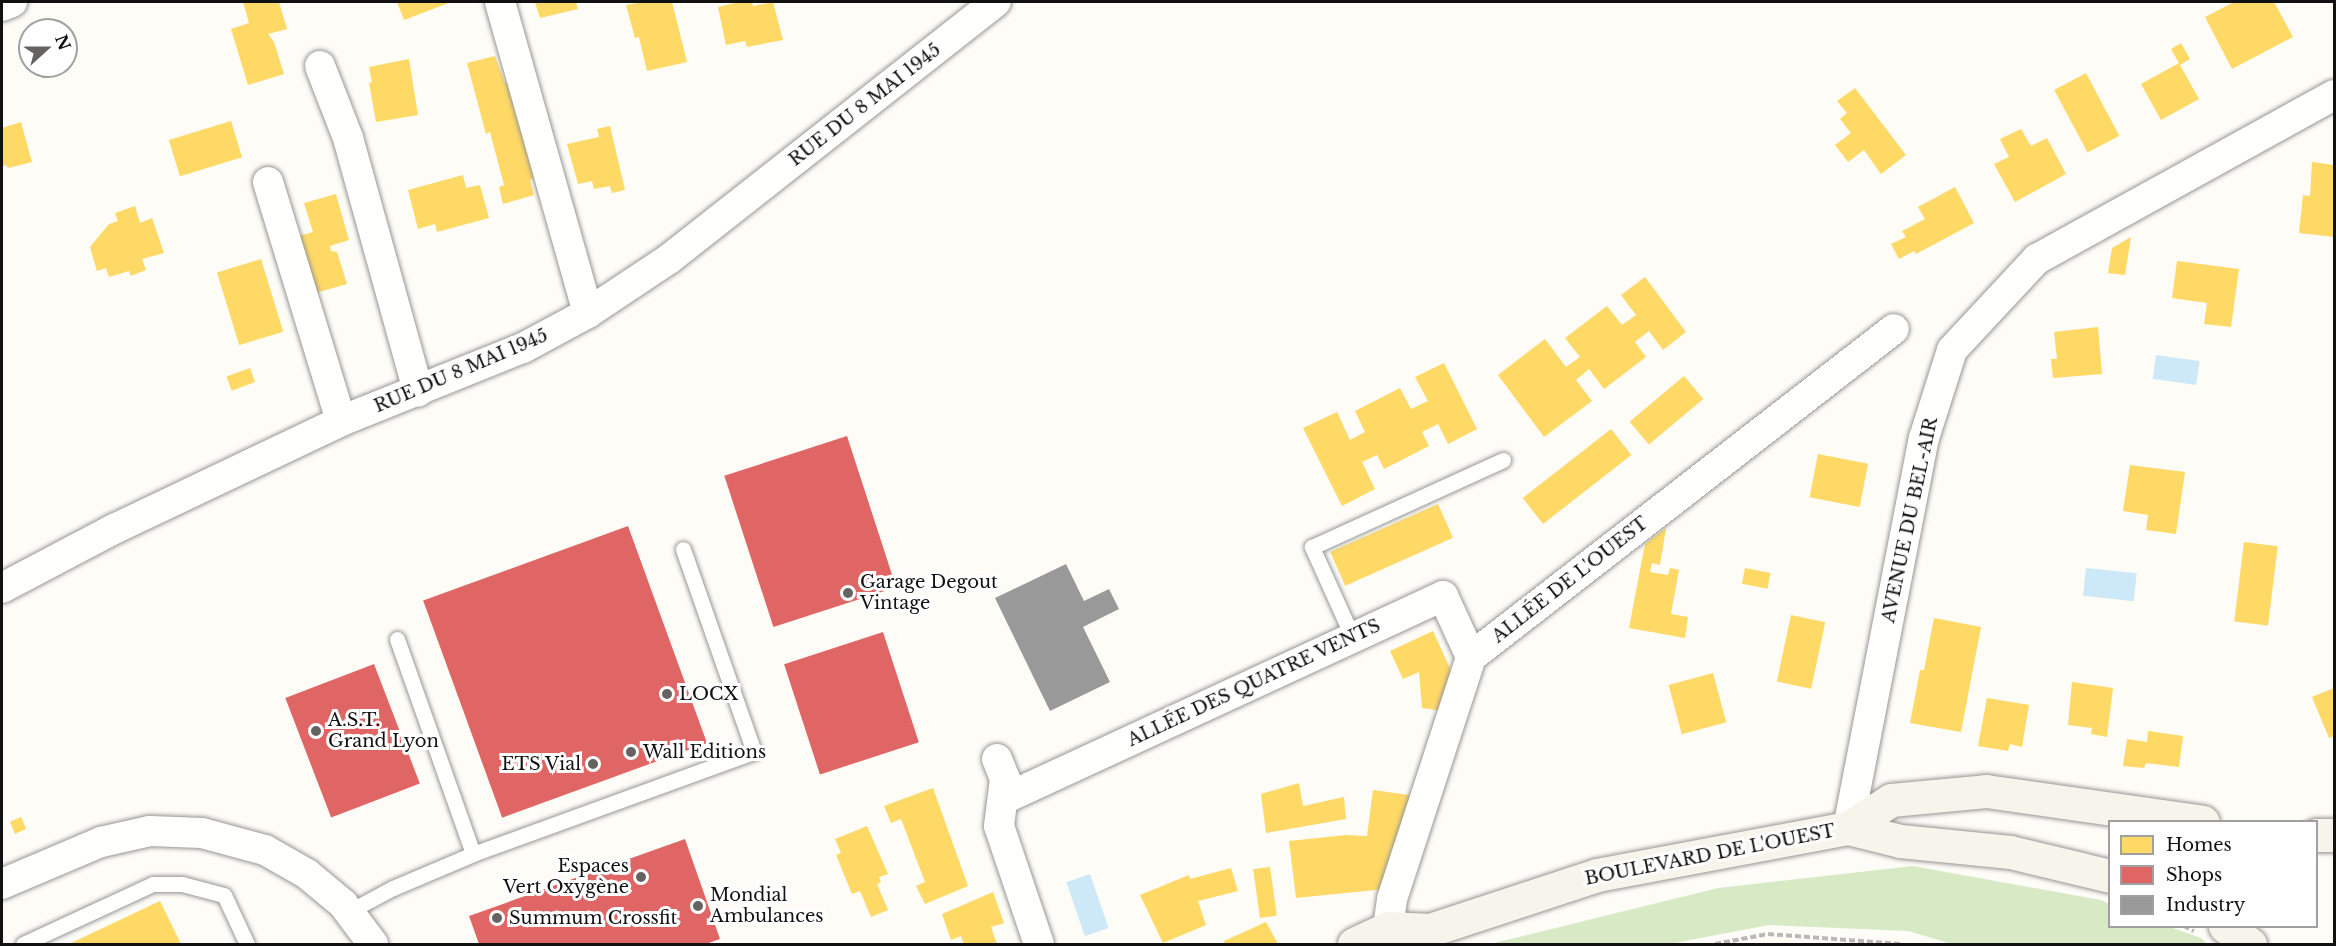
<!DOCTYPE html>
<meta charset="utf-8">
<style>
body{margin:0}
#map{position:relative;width:2336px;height:946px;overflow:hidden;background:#fdfcf7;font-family:"Libre Baskerville",serif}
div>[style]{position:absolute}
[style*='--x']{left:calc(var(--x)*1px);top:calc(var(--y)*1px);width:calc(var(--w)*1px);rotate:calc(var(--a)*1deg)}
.forest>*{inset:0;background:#d8eac5}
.water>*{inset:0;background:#cde8f7;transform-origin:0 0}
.homes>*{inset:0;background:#ffd966;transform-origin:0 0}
.shops>*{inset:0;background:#e06666;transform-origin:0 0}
.industry>*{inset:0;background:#999}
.path>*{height:4px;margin-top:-2px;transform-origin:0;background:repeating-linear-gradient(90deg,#b9b9b8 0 6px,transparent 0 9px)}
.roads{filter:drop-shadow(0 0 2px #979795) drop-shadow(0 0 2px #979795)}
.lane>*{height:15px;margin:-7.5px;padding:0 7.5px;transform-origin:7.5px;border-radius:7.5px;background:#fffffe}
.street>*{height:30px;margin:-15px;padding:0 15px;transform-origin:15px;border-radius:15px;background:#fffffe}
.secondary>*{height:33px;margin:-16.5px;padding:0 16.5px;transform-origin:16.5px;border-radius:16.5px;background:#f6f4eb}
.dots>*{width:16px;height:16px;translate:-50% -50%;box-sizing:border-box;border:3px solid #fff;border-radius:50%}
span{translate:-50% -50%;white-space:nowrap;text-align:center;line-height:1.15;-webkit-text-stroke:6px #fff;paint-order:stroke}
.street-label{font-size:18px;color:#111}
.poi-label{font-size:18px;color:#111}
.left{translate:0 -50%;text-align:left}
.right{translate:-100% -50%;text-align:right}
.frame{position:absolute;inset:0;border:3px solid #111;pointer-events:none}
.legend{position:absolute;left:2108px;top:820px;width:210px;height:108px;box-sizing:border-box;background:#fff;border:2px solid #a0a0a0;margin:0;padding:8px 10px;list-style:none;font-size:18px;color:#111}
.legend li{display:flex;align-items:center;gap:12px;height:30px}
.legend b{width:30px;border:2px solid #a0a0a0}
.north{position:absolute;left:18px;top:18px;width:60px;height:60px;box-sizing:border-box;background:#fff;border:2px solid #a0a0a0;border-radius:50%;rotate:69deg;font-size:16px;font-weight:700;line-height:24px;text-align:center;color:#111}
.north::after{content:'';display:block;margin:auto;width:21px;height:27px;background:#646362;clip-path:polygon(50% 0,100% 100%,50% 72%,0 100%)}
</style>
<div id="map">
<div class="forest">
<i style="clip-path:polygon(1913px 866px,2101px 900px,2109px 904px,2110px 926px,2170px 927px,2201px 938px,2207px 944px,1952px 944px,1908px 931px,1769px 925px,1669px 944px,1490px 944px,1718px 888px)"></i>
</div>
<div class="water">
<i style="left:2156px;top:355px;width:44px;height:24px;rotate:8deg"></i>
<i style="left:2086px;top:568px;width:51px;height:28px;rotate:6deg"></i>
<i style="left:1090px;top:874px;width:57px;height:25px;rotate:71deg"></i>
</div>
<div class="homes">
<i style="clip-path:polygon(243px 2px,279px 2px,287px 29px,268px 34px,274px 42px,284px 74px,248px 85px,231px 29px,249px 23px)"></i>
<i style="clip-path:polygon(397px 2px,451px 2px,404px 20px)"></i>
<i style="clip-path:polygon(535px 2px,576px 2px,578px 9px,540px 18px)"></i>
<i style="clip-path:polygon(644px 2px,672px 2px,687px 62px,647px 71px,639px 37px,635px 38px,626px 5px)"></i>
<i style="clip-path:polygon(739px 2px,752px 2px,753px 6px,773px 2px,783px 40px,747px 47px,745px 41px,726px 45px,718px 7px)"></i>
<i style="clip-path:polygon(2234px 2px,2274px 2px,2293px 37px,2232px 69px,2205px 17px)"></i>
<i style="clip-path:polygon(2181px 43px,2190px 59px,2180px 65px,2199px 99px,2161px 120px,2141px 84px,2179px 63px,2171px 49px)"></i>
<i style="clip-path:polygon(495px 56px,505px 83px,509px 82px,535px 178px,530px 180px,534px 195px,503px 204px,499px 187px,504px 185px,490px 132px,486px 134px,467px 63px)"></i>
<i style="clip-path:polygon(409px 59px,418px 115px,376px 122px,369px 83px,372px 82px,369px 67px)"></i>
<i style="left:2086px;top:73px;width:71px;height:36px;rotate:62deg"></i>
<i style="clip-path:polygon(1855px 88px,1906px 155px,1881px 174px,1864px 150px,1848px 162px,1835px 145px,1851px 133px,1840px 119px,1847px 113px,1837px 101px)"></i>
<i style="left:231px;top:121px;width:38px;height:65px;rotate:73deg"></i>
<i style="clip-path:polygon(21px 122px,32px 162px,8px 168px,6px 165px,2px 166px,2px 128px)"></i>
<i style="clip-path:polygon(610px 126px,625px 190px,612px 193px,610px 186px,594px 189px,592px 181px,578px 184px,567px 144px,599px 137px,597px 129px)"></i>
<i style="clip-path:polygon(2021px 129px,2031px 146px,2047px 138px,2066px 174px,2015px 202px,1994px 164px,2009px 157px,2000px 139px)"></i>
<i style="clip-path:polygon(2312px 162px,2334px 165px,2334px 237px,2299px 233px,2303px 195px,2310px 196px)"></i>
<i style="clip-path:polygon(463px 175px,466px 188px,480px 185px,489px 218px,437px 232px,435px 224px,418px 229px,408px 190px)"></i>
<i style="clip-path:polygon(1955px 187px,1974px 223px,1916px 254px,1914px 251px,1899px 259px,1891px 244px,1906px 237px,1902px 231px,1925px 219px,1918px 207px)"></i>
<i style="clip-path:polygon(336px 194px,349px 240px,330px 246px,331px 251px,337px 252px,347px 284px,312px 294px,295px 237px,313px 232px,304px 203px)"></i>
<i style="clip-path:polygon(135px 206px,140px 223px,152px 218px,164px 253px,142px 259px,146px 270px,131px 276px,129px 271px,109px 277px,106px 268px,97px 271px,90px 247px,109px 224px,118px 221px,115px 213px)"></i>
<i style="clip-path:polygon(2131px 237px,2125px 275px,2108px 273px,2112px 248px)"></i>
<i style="left:261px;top:259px;width:76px;height:46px;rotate:73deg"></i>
<i style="clip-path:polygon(2177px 261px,2239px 269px,2231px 327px,2204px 324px,2207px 303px,2172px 298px)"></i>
<i style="clip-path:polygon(1645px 277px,1686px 332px,1663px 350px,1649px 331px,1635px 342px,1646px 357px,1604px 389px,1589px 369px,1576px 380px,1592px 401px,1544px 437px,1498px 375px,1545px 339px,1566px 367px,1580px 357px,1565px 338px,1607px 306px,1622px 325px,1636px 315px,1621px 295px)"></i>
<i style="clip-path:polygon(2098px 327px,2102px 374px,2053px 378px,2051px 359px,2057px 359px,2054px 332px)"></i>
<i style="clip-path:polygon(1444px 363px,1477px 429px,1448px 444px,1438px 424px,1422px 432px,1429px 446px,1384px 469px,1377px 455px,1362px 462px,1375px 489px,1342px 506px,1303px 428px,1337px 412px,1350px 440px,1365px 432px,1355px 411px,1400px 388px,1411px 409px,1428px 401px,1415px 377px)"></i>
<i style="left:250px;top:368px;width:15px;height:25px;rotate:70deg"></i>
<i style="left:1684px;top:376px;width:30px;height:71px;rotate:50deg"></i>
<i style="left:1611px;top:429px;width:33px;height:112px;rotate:52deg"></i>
<i style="left:1818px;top:454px;width:51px;height:44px;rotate:11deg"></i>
<i style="clip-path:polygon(2130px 465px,2185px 472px,2176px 534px,2146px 530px,2148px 515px,2123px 511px)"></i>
<i style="left:1438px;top:504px;width:37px;height:118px;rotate:66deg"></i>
<i style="clip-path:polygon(1666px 528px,1660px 565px,1652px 563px,1650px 572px,1668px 575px,1670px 568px,1679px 570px,1671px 614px,1688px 617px,1685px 638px,1629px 628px,1645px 544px)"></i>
<i style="left:2244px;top:542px;width:34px;height:80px;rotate:7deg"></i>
<i style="left:1745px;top:568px;width:26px;height:16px;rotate:11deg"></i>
<i style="left:1791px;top:615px;width:35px;height:68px;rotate:12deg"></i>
<i style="clip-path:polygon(1934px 618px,1981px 627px,1961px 732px,1910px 723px,1920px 670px,1924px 670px)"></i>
<i style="clip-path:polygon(1433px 631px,1454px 677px,1444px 711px,1422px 708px,1419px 672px,1403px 679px,1390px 651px)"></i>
<i style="left:1713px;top:673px;width:51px;height:46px;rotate:75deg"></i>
<i style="clip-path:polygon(2072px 682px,2113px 688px,2107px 737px,2091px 734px,2092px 728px,2068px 725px)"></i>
<i style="clip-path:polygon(2334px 688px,2334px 736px,2329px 738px,2312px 697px)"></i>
<i style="clip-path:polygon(1987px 698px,2029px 705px,2022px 747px,2010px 744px,2008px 751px,1978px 746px)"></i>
<i style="clip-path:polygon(2148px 731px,2183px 736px,2179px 767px,2146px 763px,2144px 768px,2123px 766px,2127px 739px,2147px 742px)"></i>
<i style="clip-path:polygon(1299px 783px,1303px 806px,1344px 797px,1346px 819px,1266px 833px,1261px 794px)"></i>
<i style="clip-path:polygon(933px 788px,968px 886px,925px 904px,916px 886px,925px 882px,901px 819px,891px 823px,884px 806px)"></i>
<i style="clip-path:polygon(1373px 790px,1416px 796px,1385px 889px,1296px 898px,1289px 841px,1346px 835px,1367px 836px)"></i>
<i style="left:21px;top:817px;width:13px;height:12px;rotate:67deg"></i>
<i style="clip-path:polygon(867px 826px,888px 874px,879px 877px,881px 882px,877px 884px,888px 910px,871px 917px,860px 891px,852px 894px,836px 855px,841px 853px,835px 839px)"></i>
<i style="left:1270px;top:867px;width:49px;height:17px;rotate:82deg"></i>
<i style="clip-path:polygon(1231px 868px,1238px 891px,1198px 901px,1206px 925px,1163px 943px,1140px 895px,1189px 875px,1190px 879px)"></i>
<i style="clip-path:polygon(993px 892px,1004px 923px,991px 927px,997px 944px,964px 944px,961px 936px,951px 940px,942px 914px)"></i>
<i style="clip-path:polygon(160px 901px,181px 944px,69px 944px)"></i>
<i style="clip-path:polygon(1266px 922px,1278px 944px,1225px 944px,1224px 941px)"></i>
</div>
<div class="shops">
<i style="left:847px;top:436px;width:159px;height:129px;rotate:72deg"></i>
<i style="left:628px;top:526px;width:231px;height:218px;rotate:70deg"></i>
<i style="left:883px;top:632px;width:116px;height:104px;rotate:72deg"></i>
<i style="left:374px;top:664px;width:128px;height:95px;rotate:69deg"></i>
<i style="clip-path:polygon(685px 839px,720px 939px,706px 944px,479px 944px,469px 916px)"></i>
</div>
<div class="industry">
<i style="clip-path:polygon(1066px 564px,1084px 601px,1109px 589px,1119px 609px,1083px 627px,1110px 682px,1050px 711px,995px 598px)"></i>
</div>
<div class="path">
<i style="--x:2184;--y:926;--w:11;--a:27"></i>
<i style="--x:1715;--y:944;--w:54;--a:-10.7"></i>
<i style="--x:1768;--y:934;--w:133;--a:4.3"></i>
</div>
<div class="roads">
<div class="lane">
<i style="--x:1353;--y:638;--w:100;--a:-114.3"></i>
<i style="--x:1312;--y:547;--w:210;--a:-24.5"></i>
<i style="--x:397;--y:639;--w:228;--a:70.5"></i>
<i style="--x:348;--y:912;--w:51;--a:-28.1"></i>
<i style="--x:393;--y:888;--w:87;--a:-23"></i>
<i style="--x:473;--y:854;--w:299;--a:-20"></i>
<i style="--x:754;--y:752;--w:215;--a:-109.3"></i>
<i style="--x:23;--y:944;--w:143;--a:-24.8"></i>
<i style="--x:153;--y:884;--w:29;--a:0"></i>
<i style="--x:182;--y:884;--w:43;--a:14.7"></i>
<i style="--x:224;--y:895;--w:54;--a:64.9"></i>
</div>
<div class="street">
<i style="--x:500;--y:2;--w:323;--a:74.2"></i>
<i style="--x:2;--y:6;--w:11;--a:-22"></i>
<i style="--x:320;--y:66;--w:77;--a:68.7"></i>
<i style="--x:348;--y:138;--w:263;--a:74.5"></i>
<i style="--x:268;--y:182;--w:250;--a:73"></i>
<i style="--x:2;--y:588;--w:127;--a:-27.8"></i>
<i style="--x:114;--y:529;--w:251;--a:-25.4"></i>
<i style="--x:341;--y:421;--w:196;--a:-21.9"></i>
<i style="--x:523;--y:348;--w:74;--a:-28.3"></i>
<i style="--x:588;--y:313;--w:97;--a:-33.7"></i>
<i style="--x:669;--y:259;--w:416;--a:-38.2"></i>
<i style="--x:997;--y:759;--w:22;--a:68"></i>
<i style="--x:1005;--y:779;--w:47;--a:97.3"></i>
<i style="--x:999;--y:826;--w:125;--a:71.3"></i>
<i style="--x:1004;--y:799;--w:484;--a:-24.8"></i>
<i style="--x:1443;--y:596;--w:67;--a:65.3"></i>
<i style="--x:1848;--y:828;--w:397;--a:-79"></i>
<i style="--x:1924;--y:438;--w:92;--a:-72.3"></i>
<i style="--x:1952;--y:350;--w:125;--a:-47"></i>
<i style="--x:2037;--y:259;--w:339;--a:-28.9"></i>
<i style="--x:2;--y:884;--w:108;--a:-23"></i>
<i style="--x:101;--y:842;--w:50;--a:-12.7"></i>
<i style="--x:150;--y:831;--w:52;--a:2.2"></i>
<i style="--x:202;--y:833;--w:65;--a:15.1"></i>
<i style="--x:265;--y:850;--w:48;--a:29.7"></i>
<i style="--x:307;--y:874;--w:47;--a:39.8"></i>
<i style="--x:343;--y:904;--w:50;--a:53.1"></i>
<i style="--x:1388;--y:928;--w:29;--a:-82"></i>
<i style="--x:1392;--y:899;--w:255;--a:-71.9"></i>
<i style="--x:1471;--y:657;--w:535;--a:-37.79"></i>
</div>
<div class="secondary">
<i style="--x:1848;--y:828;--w:51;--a:-33.1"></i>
<i style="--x:1891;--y:800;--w:95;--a:-5.4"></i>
<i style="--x:1986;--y:791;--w:219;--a:8.1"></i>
<i style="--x:2316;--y:835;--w:18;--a:0"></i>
<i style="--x:2225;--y:926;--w:31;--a:36"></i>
<i style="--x:1354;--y:944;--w:38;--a:-25"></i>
<i style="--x:1388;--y:928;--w:42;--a:2.7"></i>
<i style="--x:1430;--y:930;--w:176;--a:-18.2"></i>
<i style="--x:1597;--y:875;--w:255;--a:-10.6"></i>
<i style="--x:1848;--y:828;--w:54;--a:14"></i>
<i style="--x:1900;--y:841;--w:111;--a:5.7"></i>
<i style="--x:2010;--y:852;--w:103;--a:13.5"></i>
</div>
</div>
<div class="dots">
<i style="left:848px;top:593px;background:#646362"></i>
<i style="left:667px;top:694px;background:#646362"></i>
<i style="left:316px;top:731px;background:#646362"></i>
<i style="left:631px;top:752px;background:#646362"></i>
<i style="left:593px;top:764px;background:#646362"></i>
<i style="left:641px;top:877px;background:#646362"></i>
<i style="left:698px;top:906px;background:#646362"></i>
<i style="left:497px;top:918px;background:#646362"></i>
</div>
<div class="street-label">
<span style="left:865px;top:105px;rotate:-38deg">RUE DU 8 MAI 1945</span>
<span style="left:461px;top:371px;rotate:-23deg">RUE DU 8 MAI 1945</span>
<span style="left:1910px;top:520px;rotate:-78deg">AVENUE DU BEL-AIR</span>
<span style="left:1570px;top:580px;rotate:-38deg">ALLÉE DE L'OUEST</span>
<span style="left:1254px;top:683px;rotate:-25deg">ALLÉE DES QUATRE VENTS</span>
<span style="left:1710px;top:855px;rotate:-11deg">BOULEVARD DE L'OUEST</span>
</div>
<div class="poi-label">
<span class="left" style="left:860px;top:593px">Garage Degout<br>Vintage</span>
<span class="left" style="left:679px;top:694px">LOCX</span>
<span class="left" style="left:328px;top:731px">A.S.T.<br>Grand Lyon</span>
<span class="left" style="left:643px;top:752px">Wall Editions</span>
<span class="right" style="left:581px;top:764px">ETS Vial</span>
<span class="right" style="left:629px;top:877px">Espaces<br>Vert Oxygène</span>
<span class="left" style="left:710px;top:906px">Mondial<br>Ambulances</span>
<span class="left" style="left:509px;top:918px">Summum Crossfit</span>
</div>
<div class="frame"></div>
<ul class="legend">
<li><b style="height:16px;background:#ffd966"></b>Homes</li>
<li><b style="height:16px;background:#e06666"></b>Shops</li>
<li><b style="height:16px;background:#999"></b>Industry</li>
</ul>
<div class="north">N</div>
</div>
